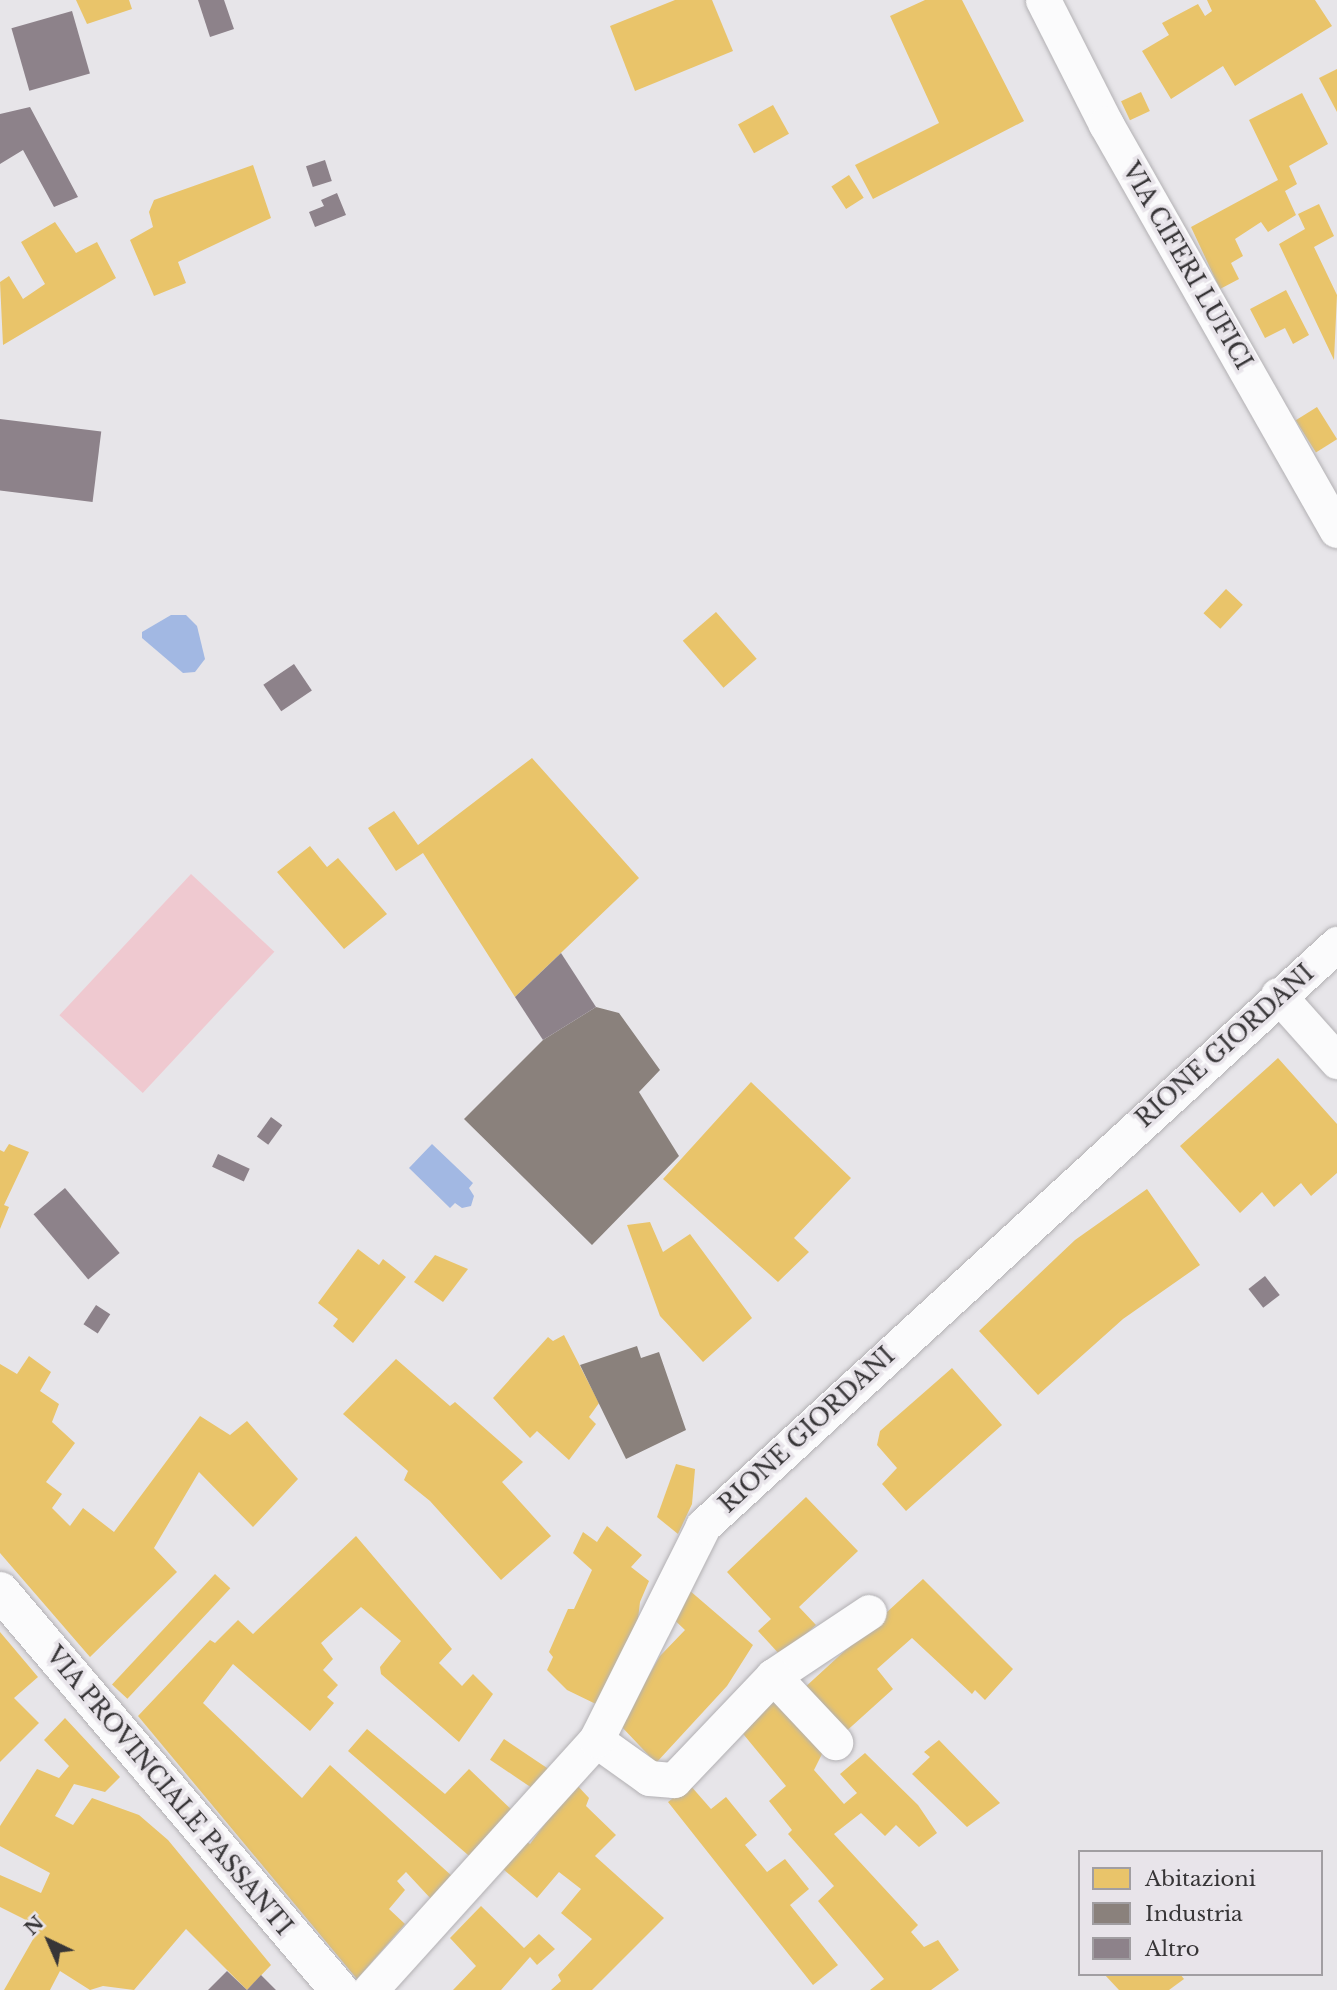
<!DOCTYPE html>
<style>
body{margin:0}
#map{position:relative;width:1337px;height:1990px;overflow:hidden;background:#e7e5e9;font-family:"Libre Baskerville",serif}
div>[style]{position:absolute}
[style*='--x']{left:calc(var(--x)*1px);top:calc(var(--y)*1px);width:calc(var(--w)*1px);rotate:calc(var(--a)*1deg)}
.green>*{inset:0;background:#efc9d0;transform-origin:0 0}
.water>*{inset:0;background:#a2b8e3}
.homes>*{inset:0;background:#e9c46a;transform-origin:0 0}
.industry>*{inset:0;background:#8a817c}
.building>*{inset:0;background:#8d828a;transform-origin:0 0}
.roads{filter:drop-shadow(0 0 2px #b2b0b3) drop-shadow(0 0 2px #b2b0b3)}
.street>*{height:35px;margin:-17.5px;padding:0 17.5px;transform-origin:17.5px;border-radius:17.5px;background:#fbfbfc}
.secondary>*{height:38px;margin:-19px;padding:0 19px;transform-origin:19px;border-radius:19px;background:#fbfbfc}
span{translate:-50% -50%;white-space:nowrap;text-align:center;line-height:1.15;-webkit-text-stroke:7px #e8e4ea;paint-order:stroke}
.street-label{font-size:23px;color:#373537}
.legend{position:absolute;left:1078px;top:1850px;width:245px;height:126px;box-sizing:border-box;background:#e8e4ea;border:2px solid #a19ea2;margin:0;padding:9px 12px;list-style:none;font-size:21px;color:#373537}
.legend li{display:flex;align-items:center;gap:14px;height:35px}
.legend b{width:35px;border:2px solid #a19ea2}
.north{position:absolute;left:14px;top:1906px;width:70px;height:70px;-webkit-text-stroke:5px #e8e4ea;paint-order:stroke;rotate:316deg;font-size:19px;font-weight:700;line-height:28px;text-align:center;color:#373537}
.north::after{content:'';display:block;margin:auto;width:24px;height:32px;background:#373537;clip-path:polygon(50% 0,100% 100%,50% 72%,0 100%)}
</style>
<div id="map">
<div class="green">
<i style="left:191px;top:874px;width:114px;height:193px;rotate:43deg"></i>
</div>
<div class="water">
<i style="clip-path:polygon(171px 615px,186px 615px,197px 626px,205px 659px,195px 672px,183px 673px,142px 638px,142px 632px)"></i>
<i style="clip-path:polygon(432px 1144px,473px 1183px,469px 1188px,474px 1196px,471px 1206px,462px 1208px,455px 1203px,450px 1208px,409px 1168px)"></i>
</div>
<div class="homes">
<i style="clip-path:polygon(76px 0,129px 0,132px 9px,87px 24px)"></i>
<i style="clip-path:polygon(675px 0,712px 0,733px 51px,635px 91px,610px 26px)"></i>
<i style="clip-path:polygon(925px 0,962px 0,1024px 121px,873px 199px,855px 165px,939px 123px,890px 16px)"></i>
<i style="clip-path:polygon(1207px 0,1315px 0,1332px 26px,1235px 86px,1223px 66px,1171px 99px,1142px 51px,1169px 35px,1162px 23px,1198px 4px,1205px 16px,1212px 11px)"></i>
<i style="clip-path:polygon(1337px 69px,1337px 112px,1319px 78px)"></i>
<i style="left:1141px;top:92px;width:21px;height:22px;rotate:65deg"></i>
<i style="clip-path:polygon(1302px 93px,1328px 144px,1289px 166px,1297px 184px,1285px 191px,1296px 215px,1268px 232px,1261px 222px,1235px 239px,1243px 256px,1231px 263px,1239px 279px,1220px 289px,1191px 227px,1278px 180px,1249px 120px)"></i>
<i style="left:773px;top:105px;width:33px;height:40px;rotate:61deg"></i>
<i style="clip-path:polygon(253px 165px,271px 218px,178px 262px,186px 283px,154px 296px,130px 240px,153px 227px,149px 212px,154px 200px)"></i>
<i style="left:849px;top:175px;width:27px;height:21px;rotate:57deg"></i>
<i style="clip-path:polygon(1319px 204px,1334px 236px,1314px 247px,1337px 295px,1334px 360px,1279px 244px,1305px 229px,1298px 214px)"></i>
<i style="clip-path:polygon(55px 222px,76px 253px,97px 242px,116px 278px,3px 345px,0 282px,9px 276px,23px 299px,45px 284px,21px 242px)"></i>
<i style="clip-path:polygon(1286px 290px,1309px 335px,1293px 344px,1285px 328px,1265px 338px,1250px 309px)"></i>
<i style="left:1317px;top:407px;width:38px;height:25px;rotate:58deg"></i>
<i style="left:1226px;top:589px;width:23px;height:33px;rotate:43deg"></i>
<i style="left:716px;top:612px;width:62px;height:44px;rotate:49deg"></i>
<i style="clip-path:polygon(532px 758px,639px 878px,515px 997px,423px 853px,396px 871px,368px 828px,394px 811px,418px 845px)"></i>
<i style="clip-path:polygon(310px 846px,327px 867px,338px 858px,387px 914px,344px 949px,277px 872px)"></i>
<i style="clip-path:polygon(1278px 1058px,1337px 1124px,1337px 1173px,1311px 1196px,1301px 1183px,1274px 1207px,1262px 1192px,1240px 1213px,1180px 1146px)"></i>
<i style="clip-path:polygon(751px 1082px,851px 1178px,794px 1238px,809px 1252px,778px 1282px,663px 1179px)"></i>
<i style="clip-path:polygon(9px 1144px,29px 1152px,4px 1205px,9px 1207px,0 1229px,0 1150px,4px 1152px)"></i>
<i style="clip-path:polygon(1147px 1189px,1200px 1265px,1123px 1319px,1038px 1395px,979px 1331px,1075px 1240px)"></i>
<i style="clip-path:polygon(650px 1222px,663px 1252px,690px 1234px,752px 1318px,703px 1362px,660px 1316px,627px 1225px)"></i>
<i style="clip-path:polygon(358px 1249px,379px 1265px,383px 1259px,406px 1277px,353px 1343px,333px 1326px,338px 1319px,318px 1303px)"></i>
<i style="clip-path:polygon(435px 1255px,468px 1269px,443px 1302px,414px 1282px)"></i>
<i style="clip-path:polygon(564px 1335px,599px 1403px,589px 1417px,596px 1424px,569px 1460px,537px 1431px,530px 1438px,493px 1398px,548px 1337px,553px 1341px)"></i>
<i style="clip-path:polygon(29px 1356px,51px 1372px,40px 1391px,59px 1404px,52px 1422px,75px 1443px,46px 1482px,62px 1494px,52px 1508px,70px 1526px,83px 1508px,114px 1532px,200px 1416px,230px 1435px,247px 1421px,298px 1479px,253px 1527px,199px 1472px,154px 1548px,177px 1572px,90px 1657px,0 1553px,0 1364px,17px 1374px)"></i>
<i style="clip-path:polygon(396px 1359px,450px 1406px,455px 1402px,523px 1462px,502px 1482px,551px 1536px,501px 1580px,430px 1501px,404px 1480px,408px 1471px,343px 1414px)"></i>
<i style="clip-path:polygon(952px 1368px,1002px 1425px,906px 1511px,882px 1484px,897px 1468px,877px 1445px,880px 1431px)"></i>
<i style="clip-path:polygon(676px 1464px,695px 1469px,692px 1504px,678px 1534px,657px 1517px)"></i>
<i style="clip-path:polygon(806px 1497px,858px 1551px,799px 1607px,816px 1625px,781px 1656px,758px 1631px,771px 1619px,727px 1572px)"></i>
<i style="clip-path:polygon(607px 1526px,642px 1555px,631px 1567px,649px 1581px,640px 1602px,635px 1645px,602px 1707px,567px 1690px,547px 1670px,553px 1657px,549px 1652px,568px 1609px,574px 1609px,592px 1570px,573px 1553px,583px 1532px,597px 1542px)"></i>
<i style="clip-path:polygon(356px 1536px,452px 1649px,439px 1663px,462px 1686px,473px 1674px,493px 1694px,459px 1742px,381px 1674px,380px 1667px,401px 1641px,361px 1607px,321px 1643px,333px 1659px,323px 1670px,338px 1685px,327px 1697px,334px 1703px,310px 1731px,233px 1664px,203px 1703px,302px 1798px,330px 1765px,453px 1877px,432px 1900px,406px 1872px,397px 1881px,405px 1890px,389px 1909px,405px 1924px,357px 1979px,138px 1716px,210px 1640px,215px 1643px,238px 1620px,253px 1634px)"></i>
<i style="left:215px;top:1574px;width:21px;height:151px;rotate:43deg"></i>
<i style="clip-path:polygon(923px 1579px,1013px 1669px,985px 1700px,975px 1690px,972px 1694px,912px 1638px,877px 1669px,893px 1689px,842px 1735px,802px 1690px)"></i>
<i style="clip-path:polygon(682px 1584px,753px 1645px,727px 1686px,656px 1763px,620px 1725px,660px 1656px,685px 1630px,662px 1608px)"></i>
<i style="clip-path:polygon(0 1632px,38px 1677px,14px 1698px,39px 1723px,0 1762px)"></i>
<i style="clip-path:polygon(773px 1691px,824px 1750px,814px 1770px,844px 1804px,857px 1793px,840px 1774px,865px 1753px,918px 1805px,937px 1833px,919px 1847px,896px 1825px,885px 1836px,861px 1813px,834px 1834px,918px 1925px,911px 1932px,924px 1947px,938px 1940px,959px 1970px,931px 1990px,870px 1990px,884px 1979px,818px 1901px,834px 1886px,788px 1834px,792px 1830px,769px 1801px,786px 1786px,735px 1724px)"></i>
<i style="clip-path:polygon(65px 1718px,120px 1777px,105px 1792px,74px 1784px,55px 1816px,73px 1825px,92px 1798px,139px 1815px,168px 1840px,271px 1965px,247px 1990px,186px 1929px,134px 1990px,103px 1986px,90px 1990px,60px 1971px,50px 1990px,4px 1990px,40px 1927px,0 1907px,0 1875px,41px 1893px,50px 1873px,0 1846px,0 1826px,37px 1769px,59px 1778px,69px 1766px,44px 1740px)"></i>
<i style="clip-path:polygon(367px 1729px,445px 1794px,469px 1769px,514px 1812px,475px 1861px,348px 1751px)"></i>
<i style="left:504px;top:1739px;width:60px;height:25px;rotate:34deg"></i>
<i style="clip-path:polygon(939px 1740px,1000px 1803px,967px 1827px,912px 1774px,930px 1757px,924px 1752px)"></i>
<i style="clip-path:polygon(575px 1783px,589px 1798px,586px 1806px,616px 1835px,595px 1856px,664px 1918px,592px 1990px,551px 1990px,561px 1981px,558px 1975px,592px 1939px,561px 1913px,581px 1889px,559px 1872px,537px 1898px,496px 1863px,518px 1836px,530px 1844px)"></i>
<i style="clip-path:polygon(690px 1785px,711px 1809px,726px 1797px,757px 1835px,745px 1845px,767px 1872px,785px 1859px,809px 1889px,790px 1905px,838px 1965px,813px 1985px,668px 1802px)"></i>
<i style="clip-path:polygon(481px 1906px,524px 1948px,539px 1934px,555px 1949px,537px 1965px,530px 1957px,501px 1990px,453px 1990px,476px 1966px,450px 1938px)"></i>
<i style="clip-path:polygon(1104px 1974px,1180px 1974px,1184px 1979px,1169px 1990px,1119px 1990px)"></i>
</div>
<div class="industry">
<i style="clip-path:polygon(596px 1007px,619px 1013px,660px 1070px,639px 1092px,679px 1156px,592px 1245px,464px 1119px,543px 1040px)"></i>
<i style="clip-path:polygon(637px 1346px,641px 1358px,659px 1352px,686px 1430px,626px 1459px,580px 1365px)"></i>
</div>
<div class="building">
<i style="clip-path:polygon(198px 0,224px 0,234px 29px,210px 37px)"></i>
<i style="left:72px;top:11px;width:65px;height:63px;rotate:74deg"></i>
<i style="clip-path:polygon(30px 107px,78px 197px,54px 207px,23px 150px,0 164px,0 114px)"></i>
<i style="left:325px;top:160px;width:22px;height:20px;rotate:72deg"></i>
<i style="clip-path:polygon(337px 193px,346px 215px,315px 227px,309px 212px,324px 206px,321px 200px)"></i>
<i style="left:0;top:419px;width:102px;height:71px;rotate:7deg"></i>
<i style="left:294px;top:664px;width:32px;height:37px;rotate:56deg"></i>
<i style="clip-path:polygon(561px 953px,596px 1007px,543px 1040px,515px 997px)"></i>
<i style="left:271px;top:1117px;width:14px;height:24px;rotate:36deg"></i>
<i style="left:218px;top:1154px;width:35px;height:14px;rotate:25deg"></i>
<i style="left:65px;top:1188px;width:85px;height:41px;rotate:50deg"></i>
<i style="left:1265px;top:1276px;width:24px;height:21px;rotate:52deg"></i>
<i style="left:96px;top:1305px;width:17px;height:23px;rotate:33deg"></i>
<i style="clip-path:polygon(227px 1971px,247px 1990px,261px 1975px,276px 1990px,208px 1990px)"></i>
</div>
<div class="roads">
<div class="street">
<i style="--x:1043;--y:0;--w:139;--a:63.1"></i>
<i style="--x:1106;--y:124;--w:467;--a:60.4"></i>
<i style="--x:1278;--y:995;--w:89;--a:48.2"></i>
<i style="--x:773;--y:1676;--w:115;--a:-33.7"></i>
<i style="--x:596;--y:1740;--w:65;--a:35.6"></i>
<i style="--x:649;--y:1778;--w:25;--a:5"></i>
<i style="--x:674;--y:1780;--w:144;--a:-46.4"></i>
<i style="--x:773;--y:1676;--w:91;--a:46.8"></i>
<i style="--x:370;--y:1990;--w:337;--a:-47.9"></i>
<i style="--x:596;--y:1740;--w:239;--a:-63.4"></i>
<i style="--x:703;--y:1526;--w:861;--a:-42.55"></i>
</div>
<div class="secondary">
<i style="--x:0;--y:1591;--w:524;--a:49.65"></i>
</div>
</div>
<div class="street-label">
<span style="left:1187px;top:266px;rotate:60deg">VIA CIFERI LUFICI</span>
<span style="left:1225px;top:1046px;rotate:-42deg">RIONE GIORDANI</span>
<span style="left:807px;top:1430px;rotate:-43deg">RIONE GIORDANI</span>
<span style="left:169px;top:1791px;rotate:50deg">VIA PROVINCIALE PASSANTI</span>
</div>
<ul class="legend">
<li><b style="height:19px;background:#e9c46a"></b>Abitazioni</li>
<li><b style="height:19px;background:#8a817c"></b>Industria</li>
<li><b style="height:19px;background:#8d828a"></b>Altro</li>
</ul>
<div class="north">N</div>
</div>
